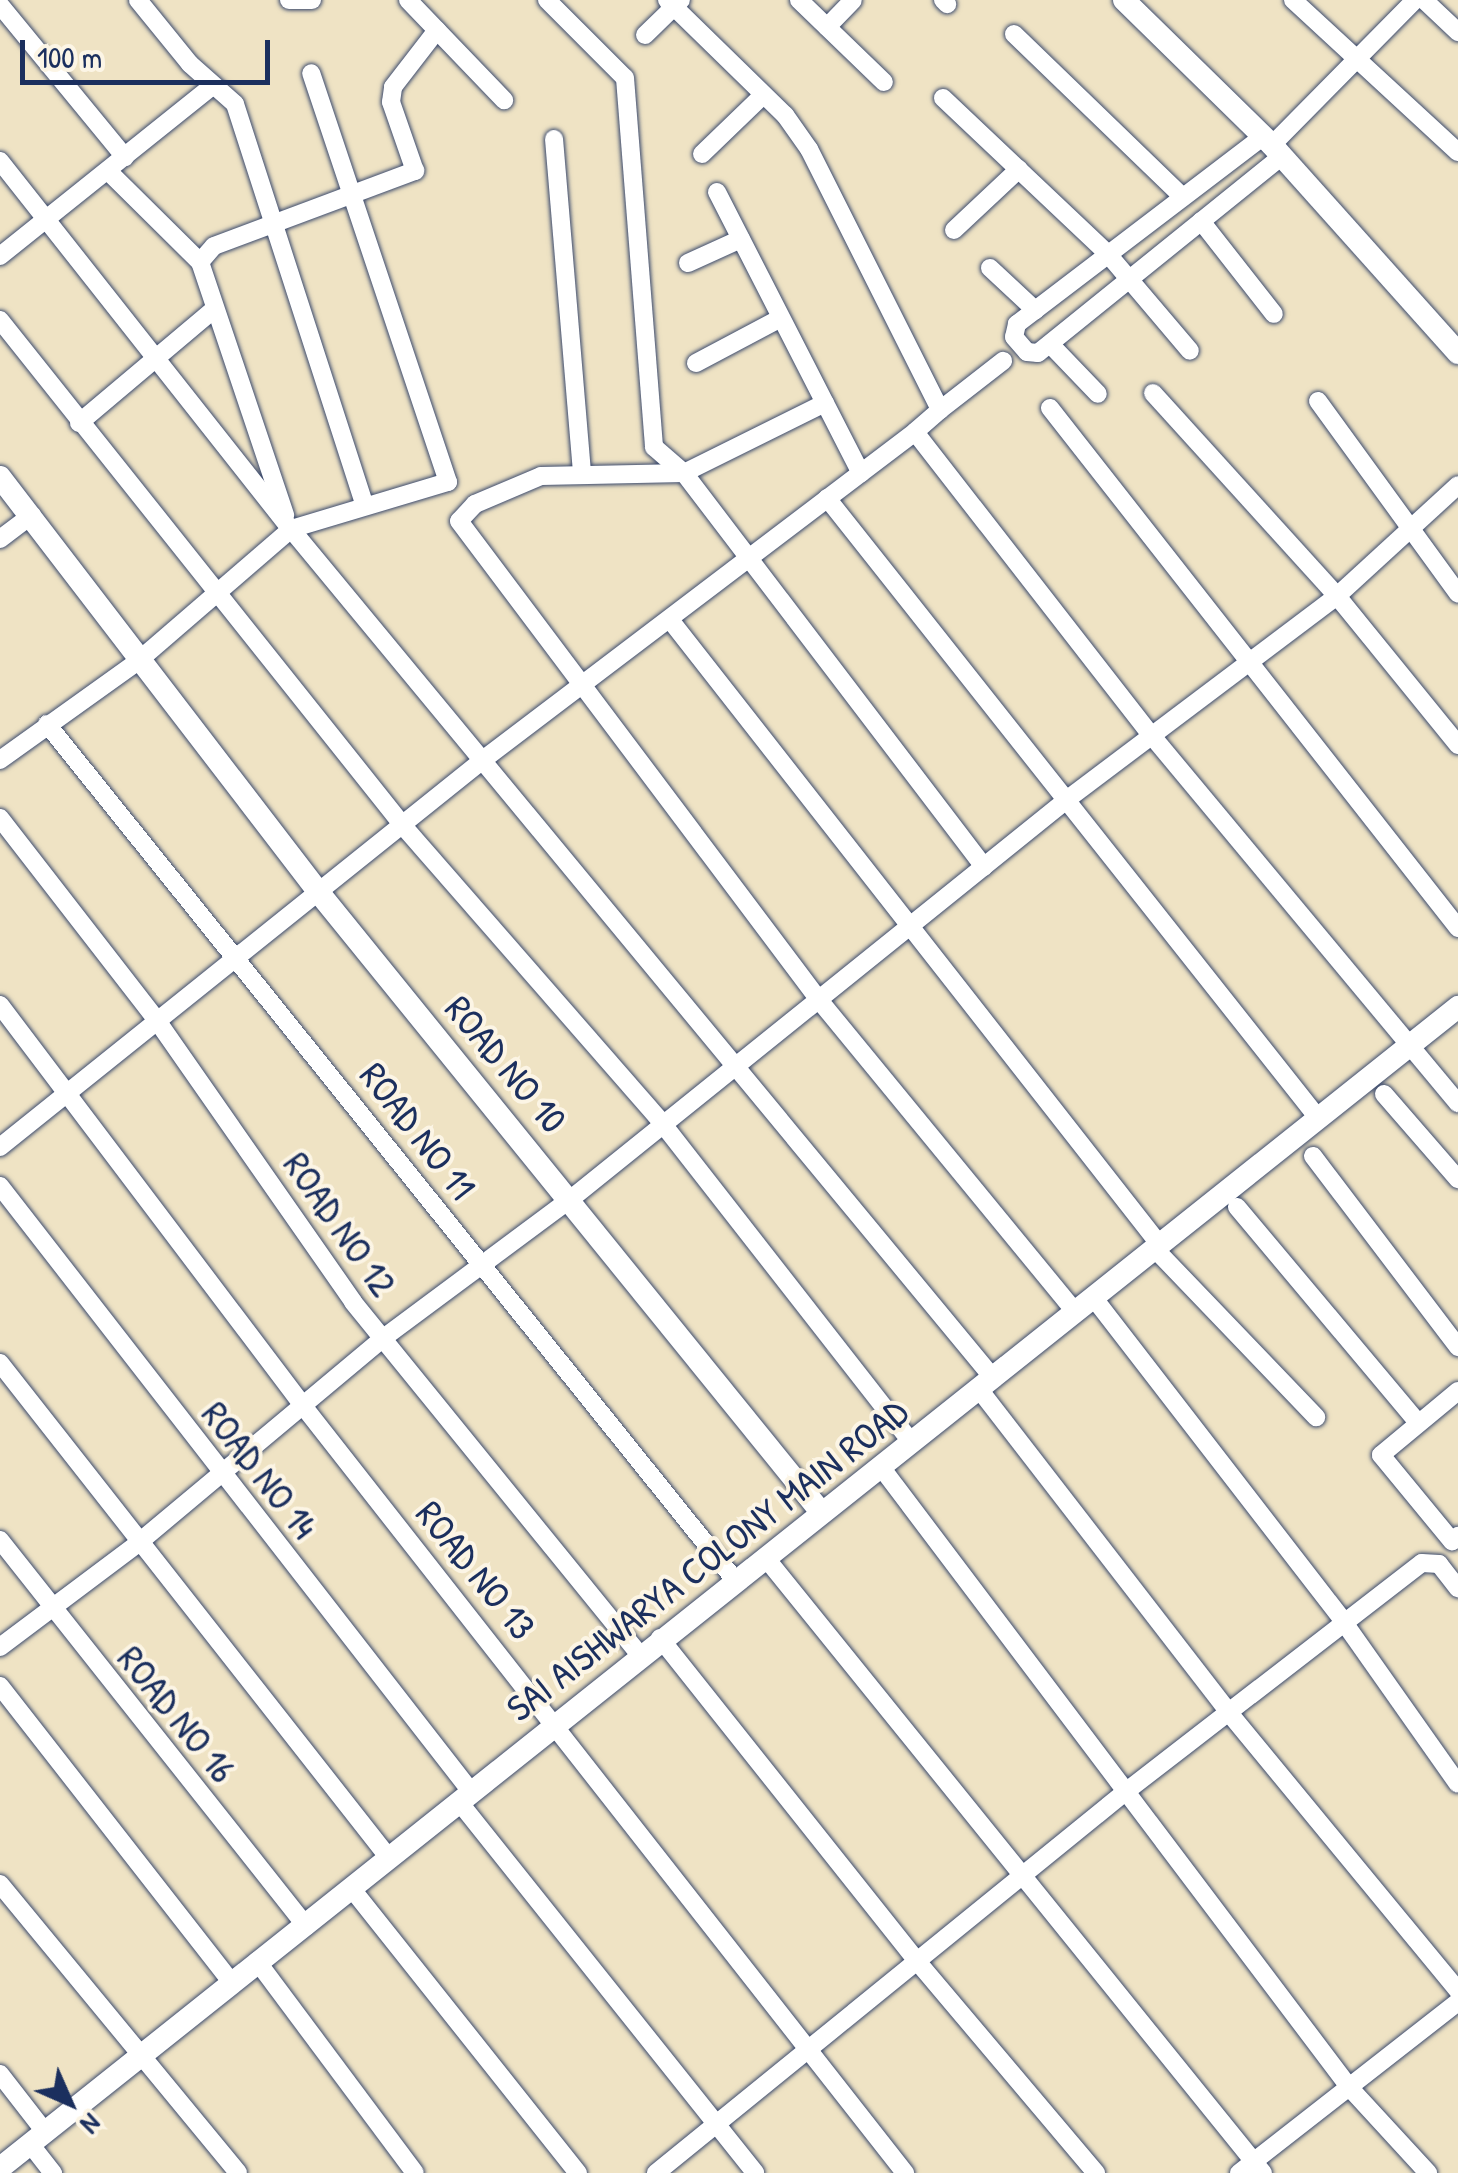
<!DOCTYPE html>
<style>
body{margin:0}
#map{position:relative;width:1458px;height:2173px;overflow:hidden;background:#efe3c4;font-family:"Patrick Hand",sans-serif}
div>[style]{position:absolute}
[style*='--x']{left:calc(var(--x)*1px);top:calc(var(--y)*1px);width:calc(var(--w)*1px);rotate:calc(var(--a)*1deg)}
.roads{filter:drop-shadow(0 0 2px #3b4a6d) drop-shadow(0 0 2px #3b4a6d)}
.minor>*{height:18px;margin:-9px;padding:0 9px;transform-origin:9px;border-radius:9px;background:#fff}
.tertiary>*{height:22px;margin:-11px;padding:0 11px;transform-origin:11px;border-radius:11px;background:#fff}
span{translate:-50% -50%;white-space:nowrap;text-align:center;line-height:1.15;-webkit-text-stroke:8px #fcf5e5;paint-order:stroke}
.street-label{font-size:38px;color:#1b2f5e}
.north{position:absolute;left:20px;top:2053px;width:100px;height:100px;-webkit-text-stroke:8px #fcf5e5;paint-order:stroke;rotate:135deg;font-size:28px;font-weight:700;line-height:40px;text-align:center;color:#1b2f5e}
.north::after{content:'';display:block;margin:auto;width:35px;height:45px;background:#1b2f5e;clip-path:polygon(50% 0,100% 100%,50% 72%,0 100%)}
.scale{position:absolute;left:20px;top:40px;width:250px;height:45px;box-sizing:border-box;border:5px solid #1b2f5e;border-top:0;padding-left:12px;font-size:30px;line-height:35px;white-space:nowrap;color:#1b2f5e;-webkit-text-stroke:8px #fcf5e5;paint-order:stroke}
</style>
<div id="map">
<div class="roads">
<div class="minor">
<i style="--x:138;--y:0;--w:82;--a:50.9"></i>
<i style="--x:190;--y:64;--w:60;--a:41.6"></i>
<i style="--x:235;--y:104;--w:422;--a:72.1"></i>
<i style="--x:289;--y:0;--w:23;--a:0"></i>
<i style="--x:408;--y:0;--w:139;--a:46.2"></i>
<i style="--x:547;--y:0;--w:110;--a:45"></i>
<i style="--x:625;--y:78;--w:370;--a:85.5"></i>
<i style="--x:654;--y:447;--w:40;--a:41"></i>
<i style="--x:684;--y:473;--w:495;--a:52.7"></i>
<i style="--x:667;--y:0;--w:165;--a:44.3"></i>
<i style="--x:785;--y:115;--w:42;--a:54.8"></i>
<i style="--x:809;--y:149;--w:292;--a:63.3"></i>
<i style="--x:940;--y:410;--w:33;--a:139"></i>
<i style="--x:799;--y:0;--w:118;--a:44"></i>
<i style="--x:943;--y:0;--w:6;--a:45"></i>
<i style="--x:1293;--y:0;--w:224;--a:42.7"></i>
<i style="--x:1424;--y:0;--w:47;--a:43.3"></i>
<i style="--x:0;--y:5;--w:197;--a:50.6"></i>
<i style="--x:827;--y:27;--w:37;--a:-46"></i>
<i style="--x:1014;--y:34;--w:233;--a:44"></i>
<i style="--x:645;--y:35;--w:50;--a:-44.2"></i>
<i style="--x:943;--y:98;--w:226;--a:43.4"></i>
<i style="--x:1107;--y:253;--w:128;--a:49.7"></i>
<i style="--x:1261;--y:138;--w:307;--a:142.7"></i>
<i style="--x:1017;--y:324;--w:13;--a:103"></i>
<i style="--x:1014;--y:337;--w:20;--a:49"></i>
<i style="--x:1027;--y:352;--w:11;--a:5"></i>
<i style="--x:1038;--y:353;--w:314;--a:-38.9"></i>
<i style="--x:554;--y:139;--w:335;--a:85.2"></i>
<i style="--x:1272;--y:145;--w:204;--a:-45.4"></i>
<i style="--x:702;--y:154;--w:85;--a:-44"></i>
<i style="--x:0;--y:161;--w:469;--a:51.7"></i>
<i style="--x:291;--y:529;--w:1102;--a:50.41"></i>
<i style="--x:108;--y:171;--w:129;--a:44.7"></i>
<i style="--x:200;--y:262;--w:267;--a:71.4"></i>
<i style="--x:717;--y:192;--w:316;--a:62.9"></i>
<i style="--x:1201;--y:221;--w:118;--a:51.9"></i>
<i style="--x:954;--y:230;--w:89;--a:-43.2"></i>
<i style="--x:0;--y:256;--w:272;--a:-38.7"></i>
<i style="--x:200;--y:262;--w:21;--a:-49"></i>
<i style="--x:214;--y:246;--w:215;--a:-20.5"></i>
<i style="--x:415;--y:171;--w:73;--a:-109.2"></i>
<i style="--x:391;--y:102;--w:15;--a:-82"></i>
<i style="--x:393;--y:87;--w:72;--a:-52.3"></i>
<i style="--x:688;--y:263;--w:58;--a:-24.4"></i>
<i style="--x:990;--y:268;--w:62;--a:43"></i>
<i style="--x:0;--y:320;--w:650;--a:51.44"></i>
<i style="--x:405;--y:828;--w:391;--a:48.9"></i>
<i style="--x:662;--y:1123;--w:405;--a:52"></i>
<i style="--x:1050;--y:344;--w:69;--a:46.2"></i>
<i style="--x:696;--y:363;--w:96;--a:-27.9"></i>
<i style="--x:1153;--y:393;--w:274;--a:47.8"></i>
<i style="--x:1337;--y:596;--w:192;--a:50.9"></i>
<i style="--x:1318;--y:401;--w:238;--a:54"></i>
<i style="--x:825;--y:403;--w:157;--a:153.6"></i>
<i style="--x:684;--y:473;--w:143;--a:178.8"></i>
<i style="--x:541;--y:476;--w:72;--a:157"></i>
<i style="--x:475;--y:504;--w:23;--a:133"></i>
<i style="--x:459;--y:521;--w:599;--a:53.07"></i>
<i style="--x:819;--y:1000;--w:404;--a:50.6"></i>
<i style="--x:1050;--y:408;--w:661;--a:51.88"></i>
<i style="--x:940;--y:410;--w:80;--a:-37.9"></i>
<i style="--x:79;--y:423;--w:174;--a:-40.1"></i>
<i style="--x:827;--y:498;--w:791;--a:51.62"></i>
<i style="--x:0;--y:539;--w:40;--a:-37"></i>
<i style="--x:671;--y:621;--w:793;--a:51.92"></i>
<i style="--x:47;--y:724;--w:1098;--a:51.21"></i>
<i style="--x:0;--y:760;--w:168;--a:-35.6"></i>
<i style="--x:137;--y:662;--w:203;--a:-40.8"></i>
<i style="--x:291;--y:529;--w:164;--a:-16.7"></i>
<i style="--x:448;--y:482;--w:431;--a:-108.5"></i>
<i style="--x:0;--y:818;--w:258;--a:52.2"></i>
<i style="--x:158;--y:1022;--w:341;--a:55.1"></i>
<i style="--x:353;--y:1302;--w:456;--a:50.9"></i>
<i style="--x:0;--y:1005;--w:504;--a:52.9"></i>
<i style="--x:304;--y:1407;--w:974;--a:51.88"></i>
<i style="--x:1384;--y:1094;--w:113;--a:49"></i>
<i style="--x:0;--y:1147;--w:620;--a:-38.72"></i>
<i style="--x:484;--y:759;--w:541;--a:-37.19"></i>
<i style="--x:915;--y:432;--w:385;--a:52.1"></i>
<i style="--x:1152;--y:736;--w:478;--a:50.2"></i>
<i style="--x:1313;--y:1156;--w:240;--a:52.8"></i>
<i style="--x:0;--y:1186;--w:769;--a:52.13"></i>
<i style="--x:1237;--y:1207;--w:282;--a:50"></i>
<i style="--x:1155;--y:1249;--w:233;--a:46.2"></i>
<i style="--x:1093;--y:1297;--w:409;--a:52.3"></i>
<i style="--x:1343;--y:1621;--w:199;--a:54.8"></i>
<i style="--x:0;--y:1363;--w:630;--a:51.84"></i>
<i style="--x:979;--y:1389;--w:411;--a:52.3"></i>
<i style="--x:1230;--y:1714;--w:359;--a:50.5"></i>
<i style="--x:1458;--y:1391;--w:100;--a:140.3"></i>
<i style="--x:1381;--y:1455;--w:112;--a:50.5"></i>
<i style="--x:1452;--y:1541;--w:8;--a:-40"></i>
<i style="--x:881;--y:1467;--w:777;--a:52.95"></i>
<i style="--x:1349;--y:2087;--w:117;--a:47.4"></i>
<i style="--x:0;--y:1540;--w:493;--a:51.6"></i>
<i style="--x:765;--y:1557;--w:792;--a:51.05"></i>
<i style="--x:660;--y:1638;--w:411;--a:51.5"></i>
<i style="--x:916;--y:1960;--w:279;--a:49.8"></i>
<i style="--x:0;--y:1647;--w:171;--a:-36.9"></i>
<i style="--x:137;--y:1544;--w:319;--a:-39.9"></i>
<i style="--x:382;--y:1339;--w:237;--a:-36.6"></i>
<i style="--x:572;--y:1198;--w:638;--a:-38.83"></i>
<i style="--x:1069;--y:798;--w:336;--a:-37"></i>
<i style="--x:1337;--y:596;--w:164;--a:-42.5"></i>
<i style="--x:0;--y:1686;--w:375;--a:52"></i>
<i style="--x:460;--y:1803;--w:473;--a:51.4"></i>
<i style="--x:0;--y:1884;--w:374;--a:50.5"></i>
<i style="--x:352;--y:1889;--w:363;--a:51.5"></i>
<i style="--x:257;--y:1961;--w:264;--a:53.3"></i>
<i style="--x:0;--y:2074;--w:75;--a:52.1"></i>
<i style="--x:31;--y:2145;--w:36;--a:52"></i>
<i style="--x:656;--y:2173;--w:603;--a:-39.08"></i>
<i style="--x:1124;--y:1793;--w:376;--a:-37.7"></i>
<i style="--x:1422;--y:1563;--w:17;--a:3"></i>
<i style="--x:1439;--y:1564;--w:31;--a:52"></i>
<i style="--x:1239;--y:2173;--w:278;--a:-38"></i>
</div>
<div class="tertiary">
<i style="--x:1124;--y:0;--w:207;--a:44.4"></i>
<i style="--x:1272;--y:145;--w:279;--a:48.2"></i>
<i style="--x:0;--y:477;--w:526;--a:52.5"></i>
<i style="--x:320;--y:894;--w:796;--a:50.97"></i>
<i style="--x:0;--y:2168;--w:1864;--a:-38.53"></i>
</div>
</div>
<div class="street-label">
<span style="left:506px;top:1064px;rotate:50deg">ROAD NO 10</span>
<span style="left:418px;top:1131px;rotate:52deg">ROAD NO 11</span>
<span style="left:340px;top:1224px;rotate:55deg">ROAD NO 12</span>
<span style="left:260px;top:1470px;rotate:52deg">ROAD NO 14</span>
<span style="left:707px;top:1560px;rotate:-38deg">SAI AISHWARYA COLONY MAIN ROAD</span>
<span style="left:476px;top:1570px;rotate:51deg">ROAD NO 13</span>
<span style="left:177px;top:1714px;rotate:51deg">ROAD NO 16</span>
</div>
<div class="north">N</div>
<div class="scale">100 m</div>
</div>
